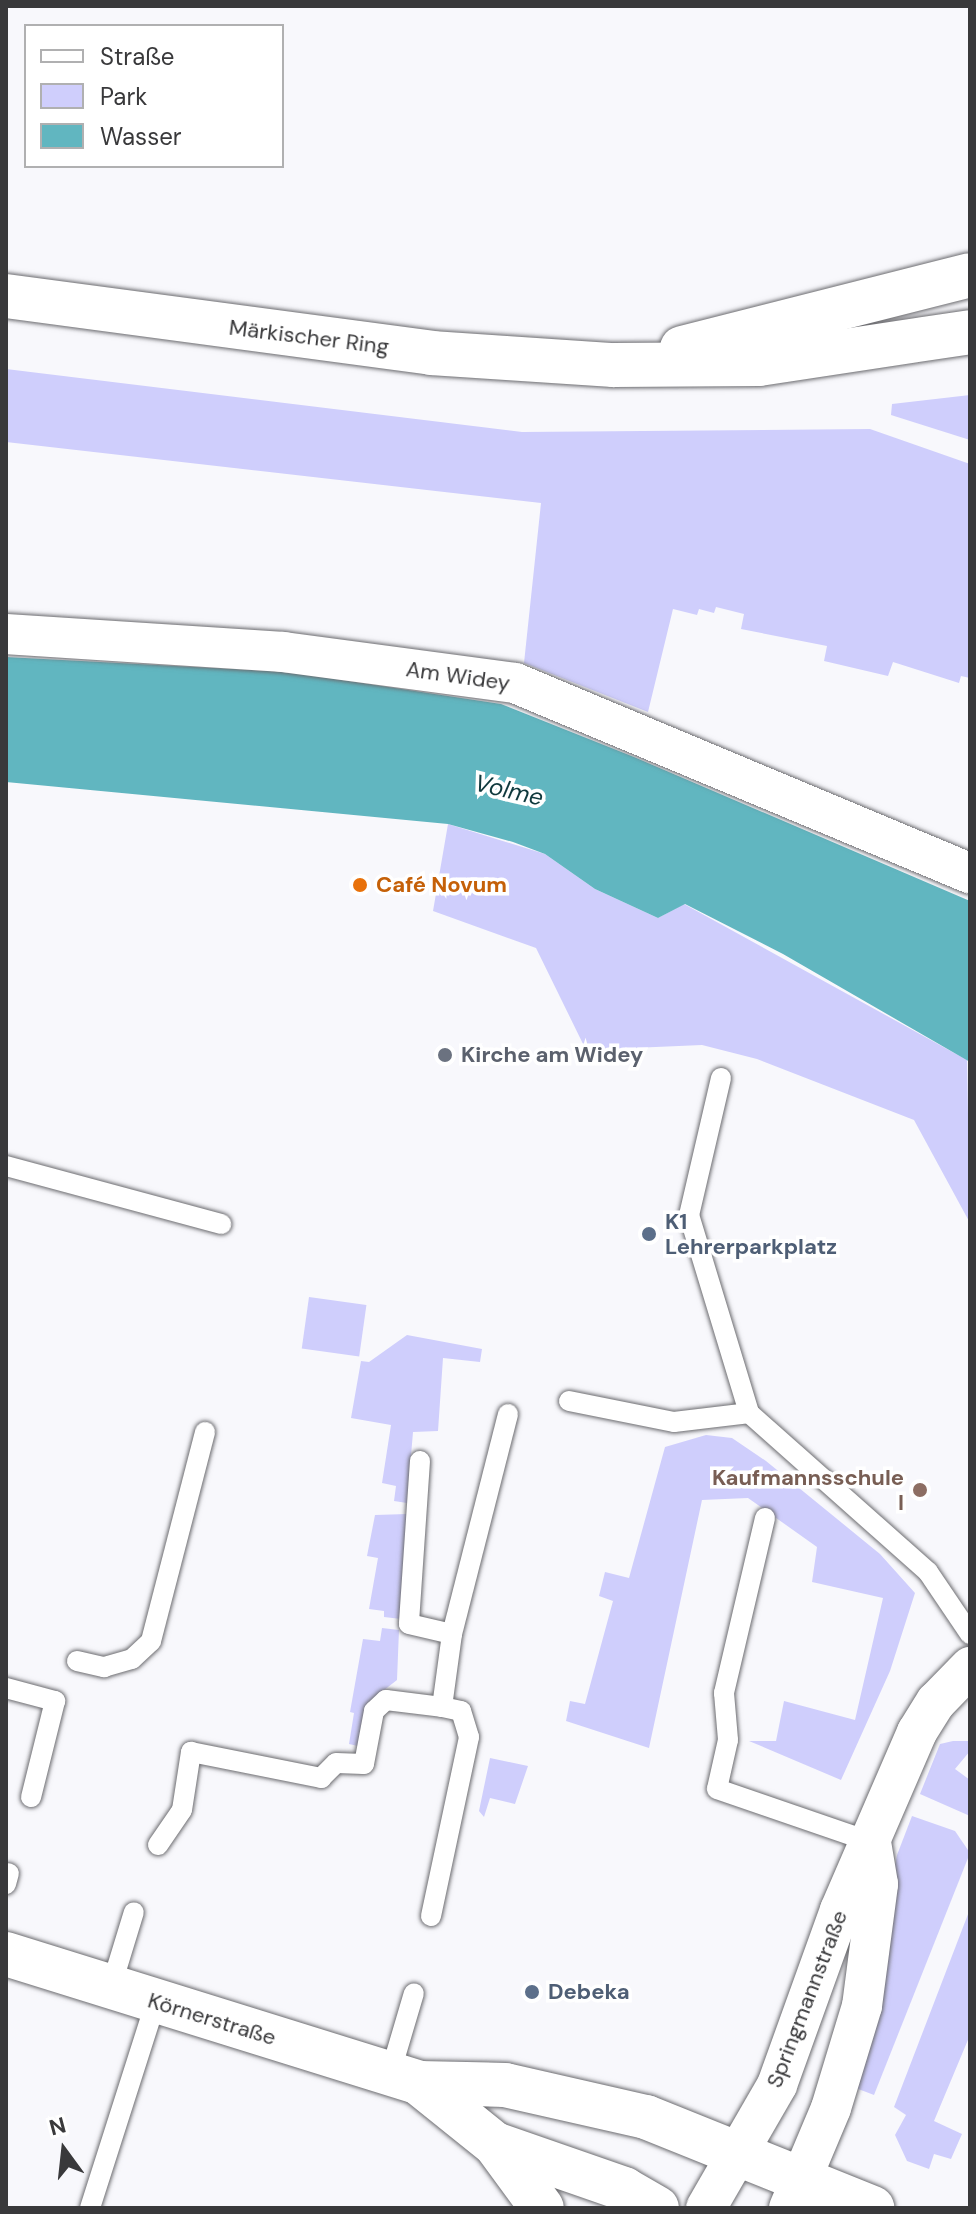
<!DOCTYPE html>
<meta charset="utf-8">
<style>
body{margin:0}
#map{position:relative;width:976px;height:2214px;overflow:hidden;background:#f8f8fc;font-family:"DM Sans",sans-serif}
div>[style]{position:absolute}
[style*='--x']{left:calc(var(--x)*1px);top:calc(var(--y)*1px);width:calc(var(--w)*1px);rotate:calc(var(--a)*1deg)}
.green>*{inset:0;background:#cfcefc;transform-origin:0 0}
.water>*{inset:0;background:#61b6c0}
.roads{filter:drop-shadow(0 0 2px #6c6c70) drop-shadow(0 0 2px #6c6c70)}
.lane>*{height:20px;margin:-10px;padding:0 10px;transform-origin:10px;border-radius:10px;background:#fff}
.street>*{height:40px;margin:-20px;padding:0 20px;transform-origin:20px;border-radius:20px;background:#fff}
.secondary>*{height:44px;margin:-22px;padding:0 22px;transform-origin:22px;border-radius:22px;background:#fff}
.primary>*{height:44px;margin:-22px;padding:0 22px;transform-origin:22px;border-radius:22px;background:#fff}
.dots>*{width:22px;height:22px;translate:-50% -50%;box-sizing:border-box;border:4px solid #fff;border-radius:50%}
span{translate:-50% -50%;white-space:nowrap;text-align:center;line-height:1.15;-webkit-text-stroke:7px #fff;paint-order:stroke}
.street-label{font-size:22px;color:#39393b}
.food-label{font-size:22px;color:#c56008;font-weight:700}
.left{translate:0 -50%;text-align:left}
.worship-label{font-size:22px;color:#5b616d;font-weight:700}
.service-label{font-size:22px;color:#4e5e75;font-weight:700}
.education-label{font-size:22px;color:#785e54;font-weight:700}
.right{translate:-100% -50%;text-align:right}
.water-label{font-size:24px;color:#0f393d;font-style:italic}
.frame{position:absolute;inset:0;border:8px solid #39393b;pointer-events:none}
.legend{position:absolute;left:24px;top:24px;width:260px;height:144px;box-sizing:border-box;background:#fff;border:2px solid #b0b0b1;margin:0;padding:10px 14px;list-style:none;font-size:24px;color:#39393b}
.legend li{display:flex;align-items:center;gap:16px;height:40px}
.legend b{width:40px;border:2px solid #b0b0b1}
.north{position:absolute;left:24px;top:2110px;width:80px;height:80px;-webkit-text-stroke:6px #fff;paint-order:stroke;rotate:345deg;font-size:22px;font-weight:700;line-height:32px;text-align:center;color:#39393b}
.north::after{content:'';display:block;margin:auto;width:28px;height:36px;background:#39393b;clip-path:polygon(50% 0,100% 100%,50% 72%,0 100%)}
</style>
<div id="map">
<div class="green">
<i style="clip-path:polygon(6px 369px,522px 432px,870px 429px,970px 464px,970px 678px,961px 676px,959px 683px,893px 662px,888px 676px,824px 661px,827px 646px,741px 629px,744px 614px,716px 607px,714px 613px,699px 609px,697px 615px,673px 609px,648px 712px,524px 663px,541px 503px,6px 442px)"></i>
<i style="clip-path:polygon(970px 395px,970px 440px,891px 415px,892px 404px)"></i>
<i style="clip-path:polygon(448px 824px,545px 854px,595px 889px,658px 918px,684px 904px,967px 1060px,970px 1223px,914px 1120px,757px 1059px,702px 1045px,586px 1050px,536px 948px,433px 911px)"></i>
<i style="left:309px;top:1297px;width:58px;height:52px;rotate:8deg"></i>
<i style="clip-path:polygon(407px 1335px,482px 1349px,480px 1362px,443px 1358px,438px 1431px,413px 1432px,407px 1503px,394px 1501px,396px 1486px,382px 1483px,391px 1425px,351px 1418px,361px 1361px,369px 1362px)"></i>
<i style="clip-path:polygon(706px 1435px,732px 1438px,766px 1461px,880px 1554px,915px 1593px,890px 1671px,841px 1780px,749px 1741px,776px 1741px,784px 1701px,855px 1720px,883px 1598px,812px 1582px,817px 1547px,748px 1498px,702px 1500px,649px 1748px,566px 1721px,570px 1701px,585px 1704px,613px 1601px,599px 1596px,605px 1572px,629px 1578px,665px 1447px)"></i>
<i style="clip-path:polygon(407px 1514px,401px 1619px,384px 1617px,384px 1611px,369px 1609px,378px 1558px,367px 1556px,375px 1515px)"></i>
<i style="clip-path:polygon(382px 1628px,399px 1630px,397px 1680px,370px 1701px,358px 1746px,349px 1744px,354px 1713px,350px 1712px,363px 1639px,380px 1641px)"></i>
<i style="clip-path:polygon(953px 1741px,970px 1741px,970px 1751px,955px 1769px,970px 1780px,970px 1816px,920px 1794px,940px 1744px)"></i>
<i style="clip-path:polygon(490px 1758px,528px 1766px,515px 1804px,490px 1798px,484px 1817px,479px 1811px)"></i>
<i style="clip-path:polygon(912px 1816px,955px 1831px,970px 1853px,874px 2095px,853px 2087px,897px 1855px)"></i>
<i style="clip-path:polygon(970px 1909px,970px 2035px,934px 2121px,962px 2134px,951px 2159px,934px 2154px,929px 2169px,907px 2161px,895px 2135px,906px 2115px,894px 2107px)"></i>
</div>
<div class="water">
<i style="clip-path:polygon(6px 657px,289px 672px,501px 704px,634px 757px,970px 901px,970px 1062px,783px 954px,685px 904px,658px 918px,595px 889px,545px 854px,513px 842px,448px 824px,6px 782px)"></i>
</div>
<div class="roads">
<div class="lane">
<i style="--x:721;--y:1078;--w:141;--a:103.1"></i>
<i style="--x:689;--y:1215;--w:207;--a:73.1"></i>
<i style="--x:6;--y:1166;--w:223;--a:15.1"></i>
<i style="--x:569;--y:1401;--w:107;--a:11.3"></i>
<i style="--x:674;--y:1422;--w:76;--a:-6.8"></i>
<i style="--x:749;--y:1413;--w:239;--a:41.6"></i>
<i style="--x:928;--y:1572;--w:75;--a:55.9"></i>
<i style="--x:420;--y:1461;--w:163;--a:93.9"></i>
<i style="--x:409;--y:1624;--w:44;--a:13.1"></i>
<i style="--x:765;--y:1518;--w:180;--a:103.2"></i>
<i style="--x:724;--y:1693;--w:47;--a:85.1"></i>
<i style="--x:728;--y:1740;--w:50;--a:102.7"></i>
<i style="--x:717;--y:1789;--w:163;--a:19"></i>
<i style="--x:77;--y:1661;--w:28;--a:13"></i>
<i style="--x:104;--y:1667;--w:29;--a:-16"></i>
<i style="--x:132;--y:1659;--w:26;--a:-43"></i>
<i style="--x:151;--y:1641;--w:216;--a:-75.5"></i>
<i style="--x:6;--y:1688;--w:51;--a:14.9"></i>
<i style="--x:55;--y:1701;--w:99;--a:104"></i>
<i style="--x:158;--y:1845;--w:42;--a:-55.6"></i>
<i style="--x:182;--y:1810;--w:59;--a:-81.2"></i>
<i style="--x:191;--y:1752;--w:133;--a:11.3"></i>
<i style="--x:321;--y:1778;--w:21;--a:-45"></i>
<i style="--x:336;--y:1763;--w:28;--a:2"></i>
<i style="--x:364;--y:1764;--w:54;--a:-79.3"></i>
<i style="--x:374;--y:1711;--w:16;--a:-43"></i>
<i style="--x:386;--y:1700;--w:56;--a:7.1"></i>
<i style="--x:6;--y:1884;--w:11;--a:-75"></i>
<i style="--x:431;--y:1916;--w:183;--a:-78"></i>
<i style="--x:469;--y:1737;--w:27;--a:-107"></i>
<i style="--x:461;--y:1711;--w:19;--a:-168"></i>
<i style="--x:442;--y:1707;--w:74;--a:-82.2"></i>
<i style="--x:452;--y:1634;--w:227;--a:-75.7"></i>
<i style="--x:111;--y:1987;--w:78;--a:-73"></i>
<i style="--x:390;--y:2074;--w:84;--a:-73.5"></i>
<i style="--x:90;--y:2208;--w:217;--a:-72.3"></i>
</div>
<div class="street">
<i style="--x:6;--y:634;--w:278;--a:3.7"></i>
<i style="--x:283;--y:652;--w:234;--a:7.6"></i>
<i style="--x:515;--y:683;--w:493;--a:22.7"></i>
<i style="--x:706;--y:2208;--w:142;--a:-60"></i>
<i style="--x:777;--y:2085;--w:186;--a:-70.2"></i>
<i style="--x:840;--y:1910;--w:194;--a:-66.6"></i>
<i style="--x:917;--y:1732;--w:36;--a:-58"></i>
<i style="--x:936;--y:1702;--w:49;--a:-45.8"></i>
<i style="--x:789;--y:2208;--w:108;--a:-67.2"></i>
<i style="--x:831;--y:2108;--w:107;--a:-73.1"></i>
<i style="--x:862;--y:2006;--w:123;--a:-82.5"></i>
<i style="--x:878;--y:1884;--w:43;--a:-99.5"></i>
</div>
<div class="secondary">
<i style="--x:6;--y:1954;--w:433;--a:17.3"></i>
<i style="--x:419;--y:2083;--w:86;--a:1.3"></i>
<i style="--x:505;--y:2085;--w:145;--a:12.8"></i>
<i style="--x:646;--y:2117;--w:244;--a:21.9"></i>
<i style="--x:419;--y:2083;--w:97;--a:38.8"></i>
<i style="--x:495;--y:2144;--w:137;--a:19.2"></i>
<i style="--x:624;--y:2189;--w:38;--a:30"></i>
<i style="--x:495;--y:2144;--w:79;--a:53.7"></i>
</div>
<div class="primary">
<i style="--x:6;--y:296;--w:429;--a:7.6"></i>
<i style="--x:431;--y:353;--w:183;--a:3.8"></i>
<i style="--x:614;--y:365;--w:145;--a:-0.4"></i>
<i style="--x:759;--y:364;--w:213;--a:-8.6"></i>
<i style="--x:682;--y:348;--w:297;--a:-14.2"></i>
</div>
</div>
<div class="dots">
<i style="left:360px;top:885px;background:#e8710a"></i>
<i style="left:445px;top:1055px;background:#6b7280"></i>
<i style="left:649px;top:1234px;background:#5c6f8a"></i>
<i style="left:920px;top:1490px;background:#8d6e63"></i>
<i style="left:532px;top:1992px;background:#5c6f8a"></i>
</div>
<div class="street-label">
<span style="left:309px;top:337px;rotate:7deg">Märkischer Ring</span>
<span style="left:458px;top:676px;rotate:8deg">Am Widey</span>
<span style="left:807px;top:1999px;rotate:-69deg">Springmannstraße</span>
<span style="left:212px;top:2019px;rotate:17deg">Körnerstraße</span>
</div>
<div class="food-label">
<span class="left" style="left:376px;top:885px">Café Novum</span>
</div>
<div class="worship-label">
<span class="left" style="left:461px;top:1055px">Kirche am Widey</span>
</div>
<div class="service-label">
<span class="left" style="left:665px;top:1234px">K1<br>Lehrerparkplatz</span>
<span class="left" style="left:548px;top:1992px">Debeka</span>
</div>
<div class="education-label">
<span class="right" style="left:904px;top:1490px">Kaufmannsschule<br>I</span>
</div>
<div class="water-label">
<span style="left:509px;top:790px;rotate:13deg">Volme</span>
</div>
<div class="frame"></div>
<ul class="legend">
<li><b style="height:10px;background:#fff"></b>Straße</li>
<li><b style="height:22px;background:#cfcefc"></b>Park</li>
<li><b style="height:22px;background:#61b6c0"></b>Wasser</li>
</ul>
<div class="north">N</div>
</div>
